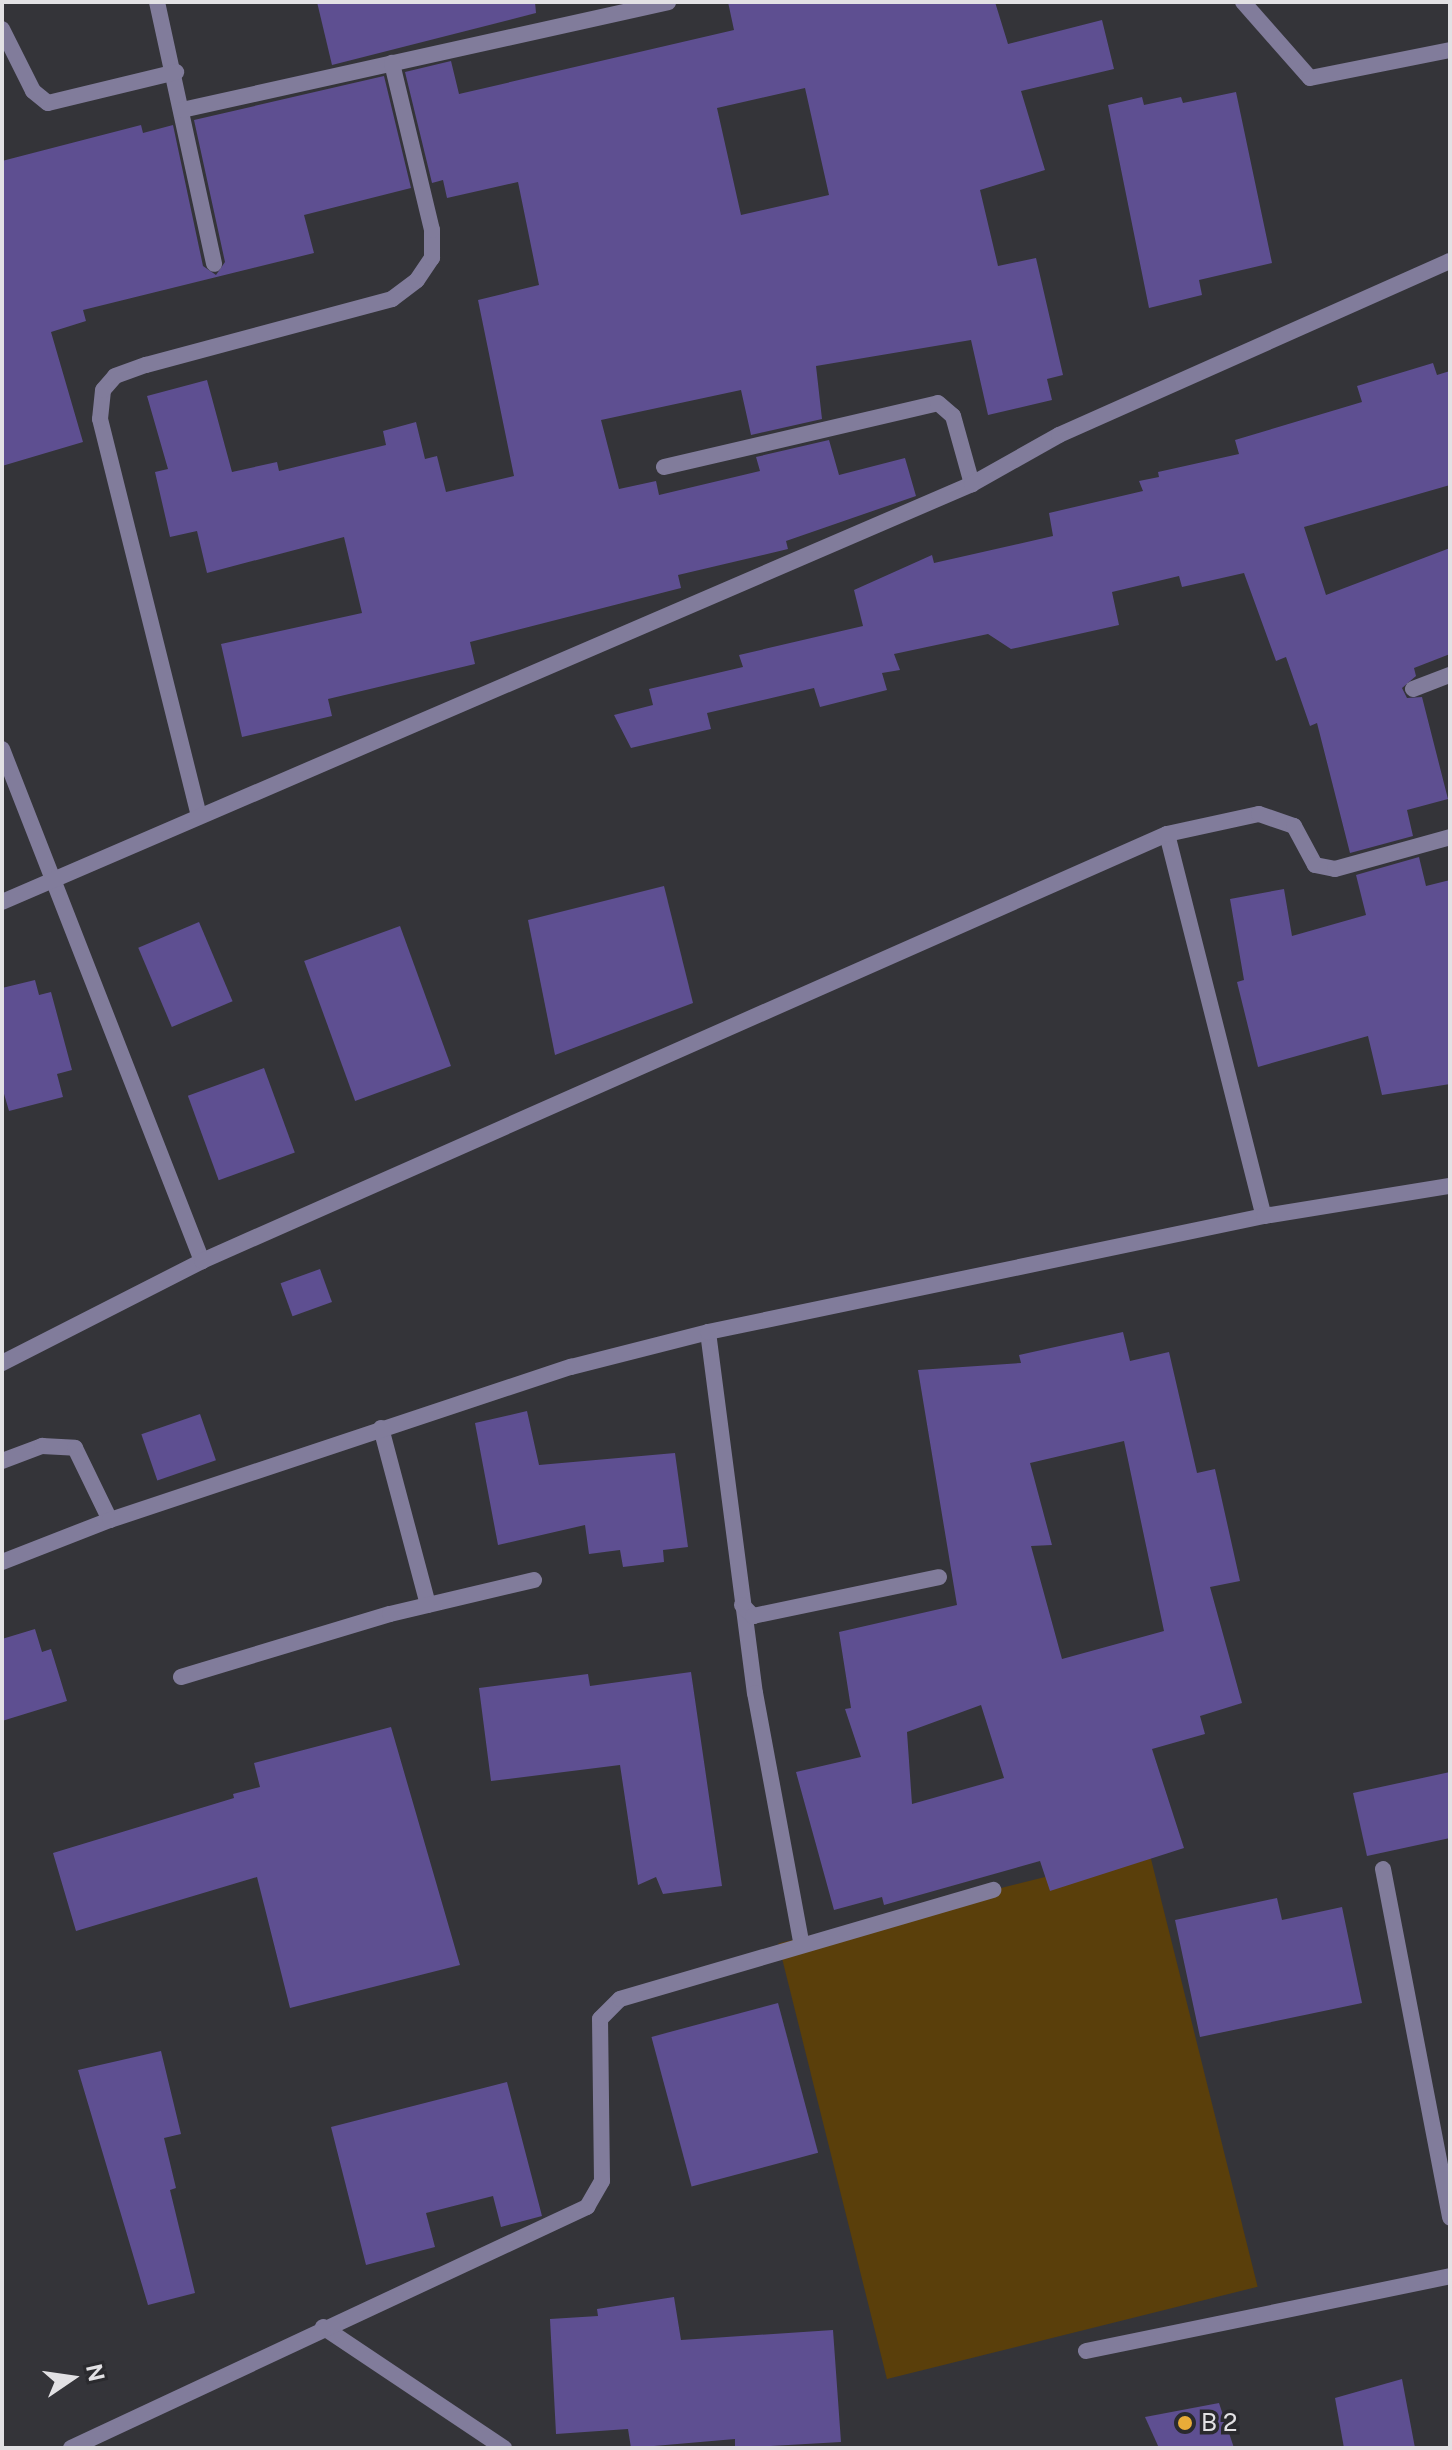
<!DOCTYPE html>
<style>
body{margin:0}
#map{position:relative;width:1452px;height:2450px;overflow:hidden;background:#343439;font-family:"Public Sans",sans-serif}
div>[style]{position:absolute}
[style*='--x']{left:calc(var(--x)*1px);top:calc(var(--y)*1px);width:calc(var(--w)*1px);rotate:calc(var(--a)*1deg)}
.green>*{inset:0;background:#5a3f0b;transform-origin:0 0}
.building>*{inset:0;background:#5e4f91;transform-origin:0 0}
.service>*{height:16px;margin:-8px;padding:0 8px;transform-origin:8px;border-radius:8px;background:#817c9b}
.minor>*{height:16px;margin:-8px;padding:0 8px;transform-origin:8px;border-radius:8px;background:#817c9b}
.dots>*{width:22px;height:22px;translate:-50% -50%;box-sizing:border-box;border:4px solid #2a2a2e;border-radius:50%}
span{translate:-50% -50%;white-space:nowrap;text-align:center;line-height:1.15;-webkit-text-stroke:7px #2a2a2e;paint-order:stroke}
.poi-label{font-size:24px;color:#e2e1e4}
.left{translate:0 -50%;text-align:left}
.frame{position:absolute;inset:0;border:4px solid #e2e1e4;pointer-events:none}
.north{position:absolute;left:32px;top:2338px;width:80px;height:80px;-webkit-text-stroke:6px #2a2a2e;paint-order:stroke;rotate:77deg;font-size:22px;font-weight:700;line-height:32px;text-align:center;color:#e2e1e4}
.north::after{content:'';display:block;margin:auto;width:28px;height:36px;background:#e2e1e4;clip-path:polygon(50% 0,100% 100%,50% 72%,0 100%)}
</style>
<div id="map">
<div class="green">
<i style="left:1149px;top:1851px;width:449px;height:382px;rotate:76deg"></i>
</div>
<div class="building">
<i style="clip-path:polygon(317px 2px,535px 2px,536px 13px,332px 65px)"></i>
<i style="clip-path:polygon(evenodd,728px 2px,995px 2px,1008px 44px,1102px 20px,1114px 69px,1021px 91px,1045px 170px,980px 190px,998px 266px,1036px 258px,1063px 375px,1047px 379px,1052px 400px,988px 415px,971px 340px,816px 366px,822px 419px,751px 435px,741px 390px,601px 420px,619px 489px,656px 481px,659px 495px,760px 471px,756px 457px,829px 440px,839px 475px,905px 458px,916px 496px,786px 541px,788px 549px,678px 575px,681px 588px,470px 642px,475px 664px,328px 699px,332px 716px,242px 737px,221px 644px,362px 613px,344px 537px,207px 573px,197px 531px,170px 537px,155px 472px,168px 469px,147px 396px,207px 380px,232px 472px,277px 462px,279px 471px,386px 445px,383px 431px,416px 422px,425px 459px,437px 456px,446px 492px,514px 476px,478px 300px,539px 285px,518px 182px,447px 198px,443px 180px,432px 183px,405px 72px,451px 61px,459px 94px,734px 30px,728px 2px,805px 88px,829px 195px,741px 215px,717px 108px,805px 88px)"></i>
<i style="clip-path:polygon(384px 76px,411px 188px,304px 215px,314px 253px,83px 310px,86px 321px,51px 332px,83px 442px,2px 466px,2px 161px,141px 125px,143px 133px,173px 125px,203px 266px,216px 275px,225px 262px,194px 120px)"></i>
<i style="clip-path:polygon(1236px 92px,1272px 263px,1199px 280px,1202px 295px,1149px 308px,1108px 105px,1142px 97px,1144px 105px,1181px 97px,1183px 103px)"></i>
<i style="clip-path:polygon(1433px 363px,1437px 375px,1450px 371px,1450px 485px,1304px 527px,1326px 595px,1450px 548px,1450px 654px,1414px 668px,1416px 676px,1402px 688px,1407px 698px,1422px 697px,1448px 799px,1407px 810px,1413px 836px,1350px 853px,1317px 723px,1310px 726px,1286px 657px,1276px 661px,1244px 573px,1182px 587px,1179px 576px,1112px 592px,1119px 625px,1011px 649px,988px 634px,894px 654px,900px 670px,882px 673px,887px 690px,820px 707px,814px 688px,707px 713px,711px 729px,631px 748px,614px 715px,653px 705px,649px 689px,743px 667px,739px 655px,863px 626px,854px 590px,932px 555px,934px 563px,1053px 536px,1049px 513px,1143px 491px,1139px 481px,1159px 477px,1158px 472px,1239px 454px,1235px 440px,1362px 402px,1357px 386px)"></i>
<i style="clip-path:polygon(1419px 857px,1426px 886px,1450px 880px,1450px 1084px,1382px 1095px,1368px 1036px,1258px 1067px,1237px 982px,1244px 980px,1230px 899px,1284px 889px,1292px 936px,1366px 915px,1356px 875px)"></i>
<i style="clip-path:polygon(664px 886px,693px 1003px,555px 1055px,528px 920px)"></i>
<i style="left:199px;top:922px;width:86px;height:66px;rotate:67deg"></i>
<i style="left:400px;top:926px;width:149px;height:102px;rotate:70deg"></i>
<i style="clip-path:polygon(35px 980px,39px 995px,51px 992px,72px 1070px,57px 1074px,63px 1097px,9px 1111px,2px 1087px,2px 988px)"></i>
<i style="left:264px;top:1068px;width:90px;height:81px;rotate:70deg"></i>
<i style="left:320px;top:1269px;width:35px;height:42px;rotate:70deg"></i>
<i style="clip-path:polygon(evenodd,1123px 1332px,1130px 1361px,1169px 1352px,1197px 1473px,1215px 1469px,1240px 1581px,1210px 1587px,1242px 1703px,1200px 1716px,1205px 1734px,1152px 1749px,1184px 1848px,1050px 1891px,1040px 1861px,884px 1905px,882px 1897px,834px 1910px,796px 1772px,861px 1757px,845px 1709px,851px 1708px,839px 1632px,957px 1605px,918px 1370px,1021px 1363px,1019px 1355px,1123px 1332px,1124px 1441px,1164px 1631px,1062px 1659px,1031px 1546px,1052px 1545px,1030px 1463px,1124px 1441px,1123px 1332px,981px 1705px,1004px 1778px,912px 1804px,907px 1732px,981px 1705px)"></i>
<i style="clip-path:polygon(527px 1411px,539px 1465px,675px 1453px,688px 1547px,663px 1550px,664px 1562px,623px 1567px,620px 1550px,589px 1554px,585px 1525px,498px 1545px,475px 1423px)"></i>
<i style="left:200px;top:1414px;width:49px;height:62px;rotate:71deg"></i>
<i style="clip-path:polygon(35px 1629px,42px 1652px,51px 1649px,67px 1701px,2px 1721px,2px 1639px)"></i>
<i style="clip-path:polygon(691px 1672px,722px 1886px,663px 1894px,656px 1877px,638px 1885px,620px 1765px,491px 1781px,479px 1688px,588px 1674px,590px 1686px)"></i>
<i style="clip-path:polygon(391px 1727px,460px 1965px,290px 2008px,257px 1877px,76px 1931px,53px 1853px,234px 1798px,233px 1794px,260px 1787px,254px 1763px)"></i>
<i style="clip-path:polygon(1450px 1772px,1450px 1838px,1367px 1856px,1353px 1793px)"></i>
<i style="clip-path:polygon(1277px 1898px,1282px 1920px,1342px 1907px,1362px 2003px,1200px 2037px,1175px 1920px)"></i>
<i style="left:778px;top:2003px;width:155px;height:131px;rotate:75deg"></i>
<i style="clip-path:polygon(161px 2051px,181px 2134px,164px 2138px,176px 2188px,170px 2190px,195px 2293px,148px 2305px,78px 2070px)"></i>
<i style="clip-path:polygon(507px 2082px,542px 2216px,501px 2227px,493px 2196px,426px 2213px,435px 2247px,366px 2265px,331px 2127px)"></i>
<i style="clip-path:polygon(674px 2297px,681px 2340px,833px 2330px,841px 2442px,735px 2448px,735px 2439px,631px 2448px,628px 2429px,556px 2434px,550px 2319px,598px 2316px,597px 2309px)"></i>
<i style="clip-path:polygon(1402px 2379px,1415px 2448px,1344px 2448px,1335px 2398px)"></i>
<i style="clip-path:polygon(1219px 2403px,1234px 2448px,1159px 2448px,1145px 2417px)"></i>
</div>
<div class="service">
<i style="--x:2;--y:1461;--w:43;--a:-20.6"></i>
<i style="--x:42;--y:1446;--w:33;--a:3"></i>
<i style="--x:75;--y:1448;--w:80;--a:64.1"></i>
</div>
<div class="minor">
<i style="--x:157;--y:2;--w:268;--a:77.7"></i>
<i style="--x:1243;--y:2;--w:101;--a:48.6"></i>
<i style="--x:1310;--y:78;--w:143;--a:-11.3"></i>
<i style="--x:2;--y:29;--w:69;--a:63.4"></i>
<i style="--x:33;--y:91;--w:19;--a:39"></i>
<i style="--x:48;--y:103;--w:132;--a:-13.6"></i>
<i style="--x:182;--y:110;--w:498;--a:-12.5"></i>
<i style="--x:664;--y:467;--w:281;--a:-13.1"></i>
<i style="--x:938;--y:403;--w:20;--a:41"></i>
<i style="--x:953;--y:416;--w:71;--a:74.4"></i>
<i style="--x:1413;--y:689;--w:40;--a:-21"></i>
<i style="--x:2;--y:749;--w:550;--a:68.66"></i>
<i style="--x:199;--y:816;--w:409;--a:-104"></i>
<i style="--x:100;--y:419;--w:29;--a:-84"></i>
<i style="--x:103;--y:390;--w:18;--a:-49"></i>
<i style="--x:115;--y:376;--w:33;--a:-20"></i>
<i style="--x:146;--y:365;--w:255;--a:-15"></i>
<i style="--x:392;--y:299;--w:31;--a:-37"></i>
<i style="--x:417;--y:280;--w:27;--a:-56"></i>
<i style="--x:432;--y:258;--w:28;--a:-90"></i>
<i style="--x:432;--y:230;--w:172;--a:-103.5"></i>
<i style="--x:1167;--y:834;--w:394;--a:75.8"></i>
<i style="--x:2;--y:902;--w:1056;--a:-23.31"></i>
<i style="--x:972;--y:484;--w:100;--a:-29.4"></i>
<i style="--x:1059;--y:435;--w:428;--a:-24"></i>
<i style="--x:708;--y:1332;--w:364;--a:82.6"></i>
<i style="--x:755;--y:1693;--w:253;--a:79.5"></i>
<i style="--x:2;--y:1363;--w:225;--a:-27"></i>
<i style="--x:202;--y:1261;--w:1055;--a:-23.87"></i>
<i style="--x:1167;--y:834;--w:94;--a:-12.3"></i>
<i style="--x:1259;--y:814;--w:37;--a:19"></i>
<i style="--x:1294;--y:826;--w:44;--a:61.7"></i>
<i style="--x:1315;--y:865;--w:20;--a:11"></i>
<i style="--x:1335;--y:869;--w:119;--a:-15.5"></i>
<i style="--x:381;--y:1428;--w:183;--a:75.1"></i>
<i style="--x:2;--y:1562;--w:116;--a:-21.3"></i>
<i style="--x:110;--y:1520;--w:486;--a:-18.4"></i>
<i style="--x:571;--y:1367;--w:141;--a:-14.3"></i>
<i style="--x:708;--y:1332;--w:568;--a:-11.78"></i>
<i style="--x:1264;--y:1216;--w:188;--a:-9.2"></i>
<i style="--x:742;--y:1605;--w:16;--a:45"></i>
<i style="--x:753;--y:1616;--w:190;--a:-11.8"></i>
<i style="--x:181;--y:1677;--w:218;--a:-16.8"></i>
<i style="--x:390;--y:1614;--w:148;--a:-13.3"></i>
<i style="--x:1383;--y:1869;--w:355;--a:79.1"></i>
<i style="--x:323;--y:2327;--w:218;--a:33.8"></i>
<i style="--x:1086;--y:2351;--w:372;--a:-11.6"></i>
<i style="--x:71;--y:2448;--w:570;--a:-25.04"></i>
<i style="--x:587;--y:2207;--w:30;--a:-60"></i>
<i style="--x:602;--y:2181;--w:162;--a:-90.7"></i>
<i style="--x:600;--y:2019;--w:28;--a:-45"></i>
<i style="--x:620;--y:1999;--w:389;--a:-16.3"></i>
</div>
<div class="dots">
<i style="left:1185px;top:2423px;background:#e9ab38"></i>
</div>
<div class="poi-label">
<span class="left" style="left:1201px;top:2423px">B 2</span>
</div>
<div class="frame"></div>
<div class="north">N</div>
</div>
